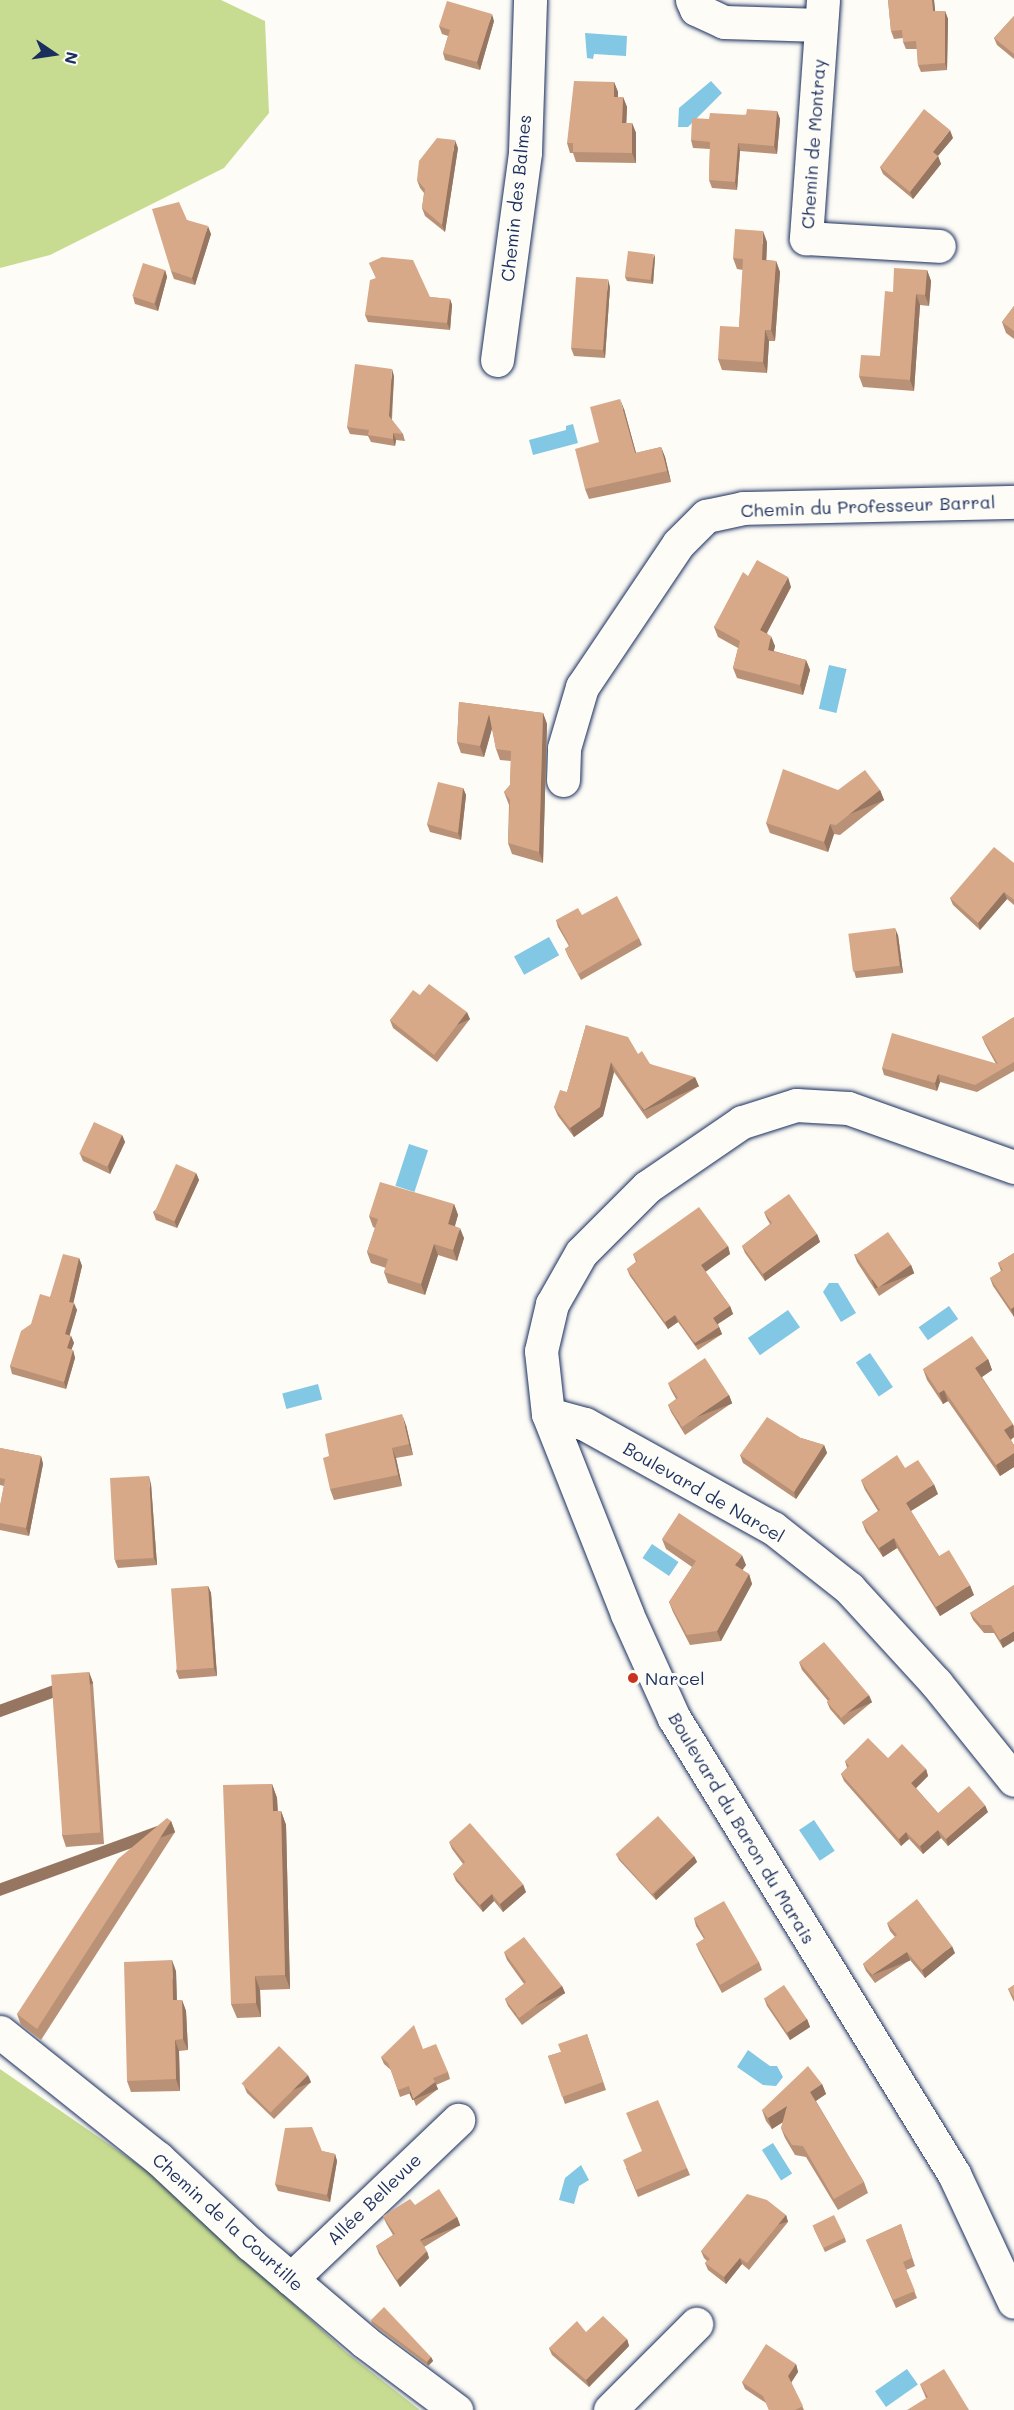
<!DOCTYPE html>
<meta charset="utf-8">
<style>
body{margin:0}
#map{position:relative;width:1014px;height:2410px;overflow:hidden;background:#fdfcf7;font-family:Mali,sans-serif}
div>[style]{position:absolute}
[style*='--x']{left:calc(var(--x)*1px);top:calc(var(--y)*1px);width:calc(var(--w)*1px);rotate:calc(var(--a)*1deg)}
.green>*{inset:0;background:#c8dc91}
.water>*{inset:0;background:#82c7e3;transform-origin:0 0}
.roads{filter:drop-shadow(0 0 2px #1b2f5e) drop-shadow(0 0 2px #1b2f5e)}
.street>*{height:33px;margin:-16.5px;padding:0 16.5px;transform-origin:16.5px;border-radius:16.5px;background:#fdfcf7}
.secondary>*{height:33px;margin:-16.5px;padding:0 16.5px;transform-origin:16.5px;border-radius:16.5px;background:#fdfcf7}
.wall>*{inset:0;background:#b99176}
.shaded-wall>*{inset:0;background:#967660;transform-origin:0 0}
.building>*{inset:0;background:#d7a989;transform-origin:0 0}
.dots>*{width:16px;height:16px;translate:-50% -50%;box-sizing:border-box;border:3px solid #fdfcf7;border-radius:50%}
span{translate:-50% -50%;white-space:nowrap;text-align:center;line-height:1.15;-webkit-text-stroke:6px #fdfcf7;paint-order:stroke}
.street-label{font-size:18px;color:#1b2f5e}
.poi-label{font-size:18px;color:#1b2f5e}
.left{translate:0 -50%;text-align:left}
.north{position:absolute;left:24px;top:24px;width:60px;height:60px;-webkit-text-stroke:4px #fdfcf7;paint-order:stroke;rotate:103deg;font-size:16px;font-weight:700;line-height:24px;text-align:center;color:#1b2f5e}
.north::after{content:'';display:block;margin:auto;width:21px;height:27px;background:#1b2f5e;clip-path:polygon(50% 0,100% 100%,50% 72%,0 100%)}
</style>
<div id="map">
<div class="green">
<i style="clip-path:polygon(0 0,221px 0,265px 21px,269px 113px,224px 168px,50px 255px,0 268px)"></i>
<i style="clip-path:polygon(0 2069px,152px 2174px,346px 2352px,420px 2410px,0 2410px)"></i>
</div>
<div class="water">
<i style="clip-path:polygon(585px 33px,627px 36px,626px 56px,594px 54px,593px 59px,587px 58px)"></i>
<i style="clip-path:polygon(711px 81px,722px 93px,688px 127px,678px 127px,679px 108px)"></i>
<i style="clip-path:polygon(573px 424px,578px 443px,533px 455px,529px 440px,566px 430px,566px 426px)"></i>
<i style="left:829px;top:665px;width:18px;height:45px;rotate:13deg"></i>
<i style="left:549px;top:937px;width:21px;height:40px;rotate:61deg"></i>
<i style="left:409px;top:1144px;width:20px;height:44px;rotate:18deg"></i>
<i style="clip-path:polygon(829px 1283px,838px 1283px,856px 1313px,841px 1322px,823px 1292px)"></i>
<i style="left:949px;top:1306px;width:16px;height:37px;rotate:55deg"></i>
<i style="left:788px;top:1310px;width:21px;height:49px;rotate:55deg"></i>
<i style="left:870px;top:1353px;width:41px;height:17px;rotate:56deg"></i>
<i style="left:318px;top:1384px;width:16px;height:37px;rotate:75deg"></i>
<i style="left:652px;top:1544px;width:32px;height:17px;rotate:34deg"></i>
<i style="left:814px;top:1820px;width:37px;height:18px;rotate:56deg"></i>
<i style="clip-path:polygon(748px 2050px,770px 2066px,777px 2066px,783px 2077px,776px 2086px,763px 2085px,737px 2067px)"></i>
<i style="left:773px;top:2143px;width:36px;height:13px;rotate:58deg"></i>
<i style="clip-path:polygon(581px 2165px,589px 2180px,579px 2186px,574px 2204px,559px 2200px,565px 2178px)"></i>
<i style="left:907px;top:2369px;width:19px;height:39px;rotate:55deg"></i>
</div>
<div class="roads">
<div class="street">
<i style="--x:692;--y:0;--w:10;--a:66"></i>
<i style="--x:696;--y:9;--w:31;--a:25"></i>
<i style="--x:724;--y:22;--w:97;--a:1.8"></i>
<i style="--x:823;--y:0;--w:239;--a:94.1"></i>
<i style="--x:806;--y:238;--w:133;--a:3.4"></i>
<i style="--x:497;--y:360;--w:210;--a:-82.3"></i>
<i style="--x:525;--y:152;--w:152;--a:-88.1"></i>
<i style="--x:563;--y:780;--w:32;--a:-88"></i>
<i style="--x:564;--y:748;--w:64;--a:-73.6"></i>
<i style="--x:582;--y:687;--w:172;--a:-56.1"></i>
<i style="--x:678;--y:544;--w:40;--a:-45"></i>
<i style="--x:706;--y:516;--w:38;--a:-12"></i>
<i style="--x:743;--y:508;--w:271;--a:-1.3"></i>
<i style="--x:548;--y:1414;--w:38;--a:15"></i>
<i style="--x:585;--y:1424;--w:215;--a:29"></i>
<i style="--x:773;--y:1528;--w:97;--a:38.3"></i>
<i style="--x:849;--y:1588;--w:129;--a:47.5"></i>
<i style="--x:936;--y:1683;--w:124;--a:51.2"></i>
<i style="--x:0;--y:2032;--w:202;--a:38.6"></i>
<i style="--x:158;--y:2158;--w:126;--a:43.1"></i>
<i style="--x:250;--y:2244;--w:151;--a:40.4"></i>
<i style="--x:365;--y:2342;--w:114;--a:36.8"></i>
<i style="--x:291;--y:2279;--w:231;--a:-43.6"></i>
<i style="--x:610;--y:2410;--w:122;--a:-45"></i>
</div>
<div class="secondary">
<i style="--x:1014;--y:1167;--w:176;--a:-160.4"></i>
<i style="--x:848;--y:1108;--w:52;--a:-176.7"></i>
<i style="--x:796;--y:1105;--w:57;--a:162.5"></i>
<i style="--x:742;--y:1122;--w:115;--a:145.6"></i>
<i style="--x:647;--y:1187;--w:93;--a:135"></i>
<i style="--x:581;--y:1253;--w:59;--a:119.6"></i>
<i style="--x:552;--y:1304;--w:48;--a:103.2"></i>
<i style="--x:541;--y:1351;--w:63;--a:83.7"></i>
<i style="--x:548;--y:1414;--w:215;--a:68.4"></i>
<i style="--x:627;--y:1614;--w:114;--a:65.7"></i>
<i style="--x:674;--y:1718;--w:535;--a:58.45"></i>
<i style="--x:954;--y:2174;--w:141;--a:64.9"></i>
</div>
</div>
<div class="wall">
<i style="clip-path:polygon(888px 0,934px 0,935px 11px,945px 11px,948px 19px,947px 70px,921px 72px,918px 65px,917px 49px,906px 49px,903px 42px,903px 38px,894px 39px,891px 31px)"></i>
<i style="clip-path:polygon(1014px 16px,1014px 59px,997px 45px,994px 38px)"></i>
<i style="clip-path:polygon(494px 21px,480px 70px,445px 60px,443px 53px,448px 36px,442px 34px,439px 26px)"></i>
<i style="clip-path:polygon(614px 82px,618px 92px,618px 97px,623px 97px,627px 107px,626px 123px,632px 123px,636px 133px,636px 163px,576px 162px,573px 153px,570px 153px,567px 143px)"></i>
<i style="clip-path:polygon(777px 111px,780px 119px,777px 154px,740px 151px,737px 190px,712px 188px,709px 180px,710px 149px,693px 148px,691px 140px,709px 119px)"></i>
<i style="clip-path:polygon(953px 138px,938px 156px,941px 164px,913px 199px,883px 174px,880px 167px)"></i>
<i style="clip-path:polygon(458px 148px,445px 232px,425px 216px,422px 208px,424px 193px,420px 188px,417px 180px)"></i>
<i style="clip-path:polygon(187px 220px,211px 234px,195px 285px,174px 279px,171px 271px)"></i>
<i style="clip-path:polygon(767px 242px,766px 260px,776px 261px,780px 272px,775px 341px,769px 341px,767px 373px,722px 370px,718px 359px,739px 327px,743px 270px,737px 269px,733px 258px)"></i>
<i style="clip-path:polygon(655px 257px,653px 284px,627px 281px,625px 277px)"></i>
<i style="clip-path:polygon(369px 263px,430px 297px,450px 299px,452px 305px,450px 330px,368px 322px,365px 315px,376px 278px)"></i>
<i style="clip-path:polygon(165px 270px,167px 277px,158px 311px,135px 304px,133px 297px)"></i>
<i style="clip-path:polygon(927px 270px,931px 281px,929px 306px,920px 305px,914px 391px,863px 387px,859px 376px,880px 356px,893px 292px)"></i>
<i style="clip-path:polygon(610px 287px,605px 358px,574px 356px,571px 348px)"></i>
<i style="clip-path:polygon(1014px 306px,1014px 339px,1006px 333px,1002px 322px)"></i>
<i style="clip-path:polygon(394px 376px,392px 420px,403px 434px,405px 441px,396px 440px,395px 446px,371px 442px,368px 436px,350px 434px,347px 427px)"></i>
<i style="clip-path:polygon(624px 409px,636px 453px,661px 447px,665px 457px,671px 482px,589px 499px,585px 489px,599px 442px)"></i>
<i style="clip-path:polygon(748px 576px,791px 587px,767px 633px,775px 646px,774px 651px,806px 660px,810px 670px,803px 695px,737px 678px,733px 668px,738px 648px,718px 637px,714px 627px)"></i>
<i style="clip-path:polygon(459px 702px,543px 713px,547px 724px,543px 863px,512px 854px,508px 843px,509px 805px,504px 792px,510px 785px,511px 761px,500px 760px,496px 749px,492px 728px,484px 757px,461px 753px,457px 742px)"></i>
<i style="clip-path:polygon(463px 788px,466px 795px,461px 840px,430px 832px,427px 824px)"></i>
<i style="clip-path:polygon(838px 790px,880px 790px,884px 800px,840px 835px,834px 834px,828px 852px,770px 833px,766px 823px)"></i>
<i style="clip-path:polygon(1014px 863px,1014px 905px,1007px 899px,980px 930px,953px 905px,950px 898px)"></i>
<i style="clip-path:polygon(556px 920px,639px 938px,642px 945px,581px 980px,568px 956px,565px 949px,569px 946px,558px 927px)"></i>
<i style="clip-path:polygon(898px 935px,903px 973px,856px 978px,854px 971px)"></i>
<i style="clip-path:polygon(420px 995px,470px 1019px,437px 1062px,393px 1028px,390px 1020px)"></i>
<i style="clip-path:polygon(1014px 1017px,1014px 1071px,977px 1092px,940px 1082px,937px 1091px,884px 1075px,882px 1068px,996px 1064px,985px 1044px,982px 1037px)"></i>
<i style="clip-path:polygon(586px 1025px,638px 1054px,650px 1064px,699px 1086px,647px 1119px,614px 1072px,603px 1116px,574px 1137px,558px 1116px,554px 1107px,567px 1092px)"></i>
<i style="clip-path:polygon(122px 1135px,125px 1142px,110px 1174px,83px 1161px,80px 1154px)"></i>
<i style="clip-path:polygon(196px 1173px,199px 1180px,177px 1228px,156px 1220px,153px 1212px)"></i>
<i style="clip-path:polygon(454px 1204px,458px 1215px,455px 1226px,464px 1238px,457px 1261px,438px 1255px,425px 1295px,388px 1283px,384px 1272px,386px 1268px,371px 1263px,367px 1252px,375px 1228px,373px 1227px,369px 1216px)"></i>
<i style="clip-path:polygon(764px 1212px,817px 1234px,820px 1242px,765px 1281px,745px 1253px,742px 1246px,770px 1224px,767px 1219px)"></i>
<i style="clip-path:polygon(728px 1246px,730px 1254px,705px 1271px,730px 1306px,733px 1314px,718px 1324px,722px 1334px,698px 1350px,678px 1322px,668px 1329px,630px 1276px,627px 1269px,636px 1262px,633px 1254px)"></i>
<i style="clip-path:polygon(1014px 1253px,1014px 1317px,993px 1286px,990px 1278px,1001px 1271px,998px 1263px)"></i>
<i style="clip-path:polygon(854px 1254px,911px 1265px,914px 1273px,879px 1296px,857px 1262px)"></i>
<i style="clip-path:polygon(79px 1258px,82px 1266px,73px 1303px,77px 1310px,69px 1335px,71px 1336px,74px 1343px,71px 1350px,73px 1350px,75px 1358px,66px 1389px,12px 1374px,10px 1366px,50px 1297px)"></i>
<i style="clip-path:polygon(988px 1359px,992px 1370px,982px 1377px,1014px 1426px,1014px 1437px,1011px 1440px,1014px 1445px,1014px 1467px,1000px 1476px,948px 1401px,943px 1404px,927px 1380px,923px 1369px)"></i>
<i style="clip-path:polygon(668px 1383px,729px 1395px,732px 1403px,685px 1435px,671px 1412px,668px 1405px,676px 1399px,671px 1390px)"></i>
<i style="clip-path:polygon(406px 1425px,413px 1455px,396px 1458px,402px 1486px,334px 1500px,330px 1489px,329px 1456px)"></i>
<i style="clip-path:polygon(801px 1438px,824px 1445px,827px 1453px,796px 1499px,743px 1463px,740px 1455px)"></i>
<i style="clip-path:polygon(0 1448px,41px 1456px,43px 1464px,29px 1536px,0 1530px,0 1506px,4px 1486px,0 1485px)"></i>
<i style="clip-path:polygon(905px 1468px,938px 1494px,911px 1511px,939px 1556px,974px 1595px,940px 1616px,897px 1548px,883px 1557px,866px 1532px,862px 1522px,878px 1511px,865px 1490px,861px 1480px)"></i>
<i style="clip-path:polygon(151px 1484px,157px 1565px,118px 1568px,115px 1561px)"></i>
<i style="clip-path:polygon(662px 1539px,746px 1565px,742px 1570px,749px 1574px,752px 1584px,721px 1641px,690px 1645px,673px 1612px,669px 1602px,692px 1567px,666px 1549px)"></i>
<i style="clip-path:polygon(1014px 1585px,1003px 1648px,994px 1633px,984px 1633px,973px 1620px,970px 1613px)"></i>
<i style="clip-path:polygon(208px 1586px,211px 1593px,217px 1676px,179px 1679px,176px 1671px)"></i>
<i style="clip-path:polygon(799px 1662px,872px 1702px,844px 1725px,830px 1709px,827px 1702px,828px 1701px,802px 1670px)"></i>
<i style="clip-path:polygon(89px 1672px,93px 1683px,104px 1844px,66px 1847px,62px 1835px)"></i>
<i style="clip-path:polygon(888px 1758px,926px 1769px,928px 1776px,916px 1788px,938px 1813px,988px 1812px,948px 1846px,941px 1838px,923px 1854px,909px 1839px,901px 1846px,844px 1781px,841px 1774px,847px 1768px,845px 1761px)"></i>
<i style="clip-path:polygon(272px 1784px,277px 1798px,278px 1811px,281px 1811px,286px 1825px,290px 1989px,260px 1990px,261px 2017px,237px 2018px,231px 2004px)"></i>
<i style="clip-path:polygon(171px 1821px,175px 1832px,41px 2040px,21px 2025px,17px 2014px)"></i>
<i style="clip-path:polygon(449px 1842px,526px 1892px,503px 1912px,494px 1901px,483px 1912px,456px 1881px,453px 1874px,463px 1864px,452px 1849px)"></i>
<i style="clip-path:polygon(616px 1854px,694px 1856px,697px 1862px,656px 1900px,619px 1860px)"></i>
<i style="clip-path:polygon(694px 1918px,759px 1962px,762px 1970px,722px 1993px,699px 1951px,696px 1944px,704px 1939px,696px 1926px)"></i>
<i style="clip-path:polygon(887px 1923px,955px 1953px,925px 1978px,910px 1960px,875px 1983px,866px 1971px,863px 1964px,895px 1937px,890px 1931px)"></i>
<i style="clip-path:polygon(504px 1952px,562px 1986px,565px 1993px,522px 2025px,508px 2006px,505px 1999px,524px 1984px,507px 1960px)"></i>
<i style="clip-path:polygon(176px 1971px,177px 2000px,182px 2000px,186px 2011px,188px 2050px,179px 2051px,180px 2091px,131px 2092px,127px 2081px)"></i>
<i style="clip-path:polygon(1014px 1985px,1014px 2002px,1008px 1989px)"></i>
<i style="clip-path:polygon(764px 1998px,807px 2019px,810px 2027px,790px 2040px,767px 2006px)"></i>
<i style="clip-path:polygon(587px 2034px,606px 2090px,565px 2104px,548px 2056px,561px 2052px)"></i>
<i style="clip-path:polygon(423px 2049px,448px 2072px,450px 2079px,436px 2085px,438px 2089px,416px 2106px,411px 2093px,400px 2097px,391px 2070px,384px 2064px,381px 2057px)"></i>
<i style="clip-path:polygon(311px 2082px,274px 2119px,247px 2093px,244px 2086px)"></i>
<i style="clip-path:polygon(822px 2084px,826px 2094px,816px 2101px,864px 2182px,868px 2193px,838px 2210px,806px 2157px,795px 2155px,785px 2138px,781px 2128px,783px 2122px,772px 2129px,766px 2121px,762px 2110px)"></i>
<i style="clip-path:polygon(322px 2151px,335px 2154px,337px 2161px,330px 2202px,278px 2191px,275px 2184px)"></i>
<i style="clip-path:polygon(626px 2168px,687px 2168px,690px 2175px,638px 2197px)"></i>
<i style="clip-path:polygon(415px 2205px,457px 2217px,460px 2225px,424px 2247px,429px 2258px,400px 2287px,379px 2254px,376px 2246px,393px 2235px,386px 2223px,383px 2216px)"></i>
<i style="clip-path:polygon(786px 2215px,788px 2222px,749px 2270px,742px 2264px,726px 2284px,708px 2270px,705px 2263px,707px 2261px,704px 2258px,701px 2251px)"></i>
<i style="clip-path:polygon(901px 2224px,915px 2266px,906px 2270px,917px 2298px,896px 2308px,866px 2240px)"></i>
<i style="clip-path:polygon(814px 2229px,845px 2238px,846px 2242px,825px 2252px)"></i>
<i style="clip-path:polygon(371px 2320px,431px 2357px,433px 2361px,428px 2366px,372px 2324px)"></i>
<i style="clip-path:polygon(586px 2332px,627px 2339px,629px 2346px,589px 2387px,552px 2355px,549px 2348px)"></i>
<i style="clip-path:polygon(796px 2364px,798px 2372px,791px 2382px,804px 2410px,769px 2410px,766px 2403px,745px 2389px,742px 2382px)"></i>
<i style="clip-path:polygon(920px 2384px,969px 2410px,926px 2398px)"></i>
</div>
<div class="shaded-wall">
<i style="clip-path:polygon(932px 0,934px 0,936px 19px,933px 11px)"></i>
<i style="clip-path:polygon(945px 11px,948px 19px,947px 70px,945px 63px)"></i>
<i style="clip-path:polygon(492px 14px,494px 21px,480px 70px,477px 62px)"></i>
<i style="clip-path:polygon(614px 82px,618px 92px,618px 107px,614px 97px)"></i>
<i style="clip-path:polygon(623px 97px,627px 107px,626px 133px,622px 123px)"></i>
<i style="clip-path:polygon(777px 111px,780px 119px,777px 154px,774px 146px)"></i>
<i style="clip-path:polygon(632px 123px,636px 133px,636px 163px,632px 153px)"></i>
<i style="clip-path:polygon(950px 130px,953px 138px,935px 159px,933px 152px)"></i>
<i style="clip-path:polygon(455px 140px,458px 148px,445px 232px,442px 225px)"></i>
<i style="clip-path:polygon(738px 143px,740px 151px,737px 190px,735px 182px)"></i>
<i style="clip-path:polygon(938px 156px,941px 164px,913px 199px,910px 192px)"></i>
<i style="clip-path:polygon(208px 226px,211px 234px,195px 285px,192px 278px)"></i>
<i style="clip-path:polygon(763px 231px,767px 242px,766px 271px,762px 260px)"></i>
<i style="clip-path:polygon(654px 254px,655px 257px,653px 284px,651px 280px)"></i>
<i style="clip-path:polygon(776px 261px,780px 272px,775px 341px,771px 330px)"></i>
<i style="clip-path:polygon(165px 270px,167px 277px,158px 311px,155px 304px)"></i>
<i style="clip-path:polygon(927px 270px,931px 281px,929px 306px,925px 295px)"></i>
<i style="clip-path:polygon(608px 279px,610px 287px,605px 358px,603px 350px)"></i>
<i style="clip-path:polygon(916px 294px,920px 305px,914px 391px,910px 380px)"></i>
<i style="clip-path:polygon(450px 299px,452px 305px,450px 330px,447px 323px)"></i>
<i style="clip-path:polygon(765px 330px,769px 341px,767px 373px,763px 362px)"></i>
<i style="clip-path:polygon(392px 369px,394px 376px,391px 423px,389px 416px)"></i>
<i style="clip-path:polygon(620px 399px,624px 409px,639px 464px,635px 453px)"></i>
<i style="clip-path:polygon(393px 433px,396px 440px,395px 446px,393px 439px)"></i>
<i style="clip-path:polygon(661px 447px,665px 457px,671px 482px,667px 471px)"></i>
<i style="clip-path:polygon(788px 577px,791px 587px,763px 640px,760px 630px)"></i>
<i style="clip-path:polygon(771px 636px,775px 646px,771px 660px,768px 650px)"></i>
<i style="clip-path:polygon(806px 660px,810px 670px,803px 695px,800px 685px)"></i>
<i style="clip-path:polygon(543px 713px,547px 724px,543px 863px,539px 852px)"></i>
<i style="clip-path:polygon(489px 714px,493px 725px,484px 757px,480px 746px)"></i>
<i style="clip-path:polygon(463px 788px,466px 795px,461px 840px,458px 833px)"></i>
<i style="left:880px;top:790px;width:11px;height:56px;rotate:68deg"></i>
<i style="clip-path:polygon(830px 824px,834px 834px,828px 852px,824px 842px)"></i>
<i style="clip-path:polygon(1004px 892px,1007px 899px,980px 930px,978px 923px)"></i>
<i style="clip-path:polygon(895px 928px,898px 935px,903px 973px,900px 966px)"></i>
<i style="left:467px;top:1012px;width:8px;height:54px;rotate:67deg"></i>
<i style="clip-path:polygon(611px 1062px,614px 1072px,603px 1116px,574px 1137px,570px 1128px)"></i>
<i style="clip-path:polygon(938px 1074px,940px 1082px,937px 1091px,935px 1083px)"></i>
<i style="left:695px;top:1077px;width:10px;height:61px;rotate:66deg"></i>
<i style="clip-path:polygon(122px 1135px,125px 1142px,110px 1174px,108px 1166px)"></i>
<i style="clip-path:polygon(196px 1173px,199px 1180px,177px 1228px,174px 1220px)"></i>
<i style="clip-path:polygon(454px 1204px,458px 1215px,452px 1235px,448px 1224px)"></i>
<i style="clip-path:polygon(460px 1228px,464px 1238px,457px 1261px,453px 1250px)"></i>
<i style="clip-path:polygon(817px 1234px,820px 1242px,765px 1281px,763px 1274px)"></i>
<i style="clip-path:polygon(434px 1244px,438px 1255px,425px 1295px,421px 1284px)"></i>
<i style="clip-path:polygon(728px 1246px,730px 1254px,704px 1273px,701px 1265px)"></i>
<i style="clip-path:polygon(79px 1258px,82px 1266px,72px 1309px,69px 1302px)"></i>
<i style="left:911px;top:1265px;width:9px;height:42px;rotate:69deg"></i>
<i style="clip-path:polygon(74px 1303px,77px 1310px,68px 1341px,65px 1334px)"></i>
<i style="clip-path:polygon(730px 1306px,733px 1314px,716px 1325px,713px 1318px)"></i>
<i style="clip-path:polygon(1014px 1307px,1014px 1317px,1011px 1309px)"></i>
<i style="clip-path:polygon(675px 1315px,678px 1322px,668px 1329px,665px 1322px)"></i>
<i style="left:719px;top:1327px;width:8px;height:29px;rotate:67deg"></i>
<i style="clip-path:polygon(71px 1336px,74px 1343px,69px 1356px,67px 1348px)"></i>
<i style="clip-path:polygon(73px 1350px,75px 1358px,66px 1389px,64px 1382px)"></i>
<i style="clip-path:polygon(988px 1359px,992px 1370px,979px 1379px,975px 1368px)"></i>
<i style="clip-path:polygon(944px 1390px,948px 1401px,943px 1404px,939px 1393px)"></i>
<i style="left:729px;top:1395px;width:9px;height:57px;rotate:69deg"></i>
<i style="clip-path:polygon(402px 1414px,406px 1425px,413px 1455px,409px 1444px)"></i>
<i style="clip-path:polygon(1013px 1424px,1014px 1437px,1008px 1441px,1004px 1430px)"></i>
<i style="clip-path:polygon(824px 1445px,827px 1453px,796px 1499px,794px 1492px)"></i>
<i style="clip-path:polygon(392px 1448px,396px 1458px,402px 1486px,398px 1475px)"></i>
<i style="clip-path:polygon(1014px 1453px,1014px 1467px,1000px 1476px,996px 1465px)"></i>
<i style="clip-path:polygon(41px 1456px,43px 1464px,29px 1536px,26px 1528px)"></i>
<i style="clip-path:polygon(149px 1476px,151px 1484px,157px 1565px,154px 1558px)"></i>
<i style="clip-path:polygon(934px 1484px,938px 1494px,909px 1512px,906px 1503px)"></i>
<i style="clip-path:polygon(894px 1538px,897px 1548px,883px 1557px,879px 1548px)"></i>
<i style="clip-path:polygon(742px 1555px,746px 1565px,739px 1575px,735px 1565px)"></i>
<i style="clip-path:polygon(749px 1574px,752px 1584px,721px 1641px,717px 1631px)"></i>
<i style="clip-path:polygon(970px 1585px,974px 1595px,940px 1616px,936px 1607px)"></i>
<i style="clip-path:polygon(208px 1586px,211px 1593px,217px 1676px,214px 1668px)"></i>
<i style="clip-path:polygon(1014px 1631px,1014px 1641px,1003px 1648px,1000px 1640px)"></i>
<i style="left:89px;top:1672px;width:12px;height:161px;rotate:70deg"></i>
<i style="left:869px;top:1695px;width:8px;height:36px;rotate:67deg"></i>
<i style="clip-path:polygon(926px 1769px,928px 1776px,914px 1790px,911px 1783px)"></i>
<i style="clip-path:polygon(272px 1784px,277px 1798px,278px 1826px,273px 1811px)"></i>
<i style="clip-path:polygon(985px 1805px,988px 1812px,948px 1846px,946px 1839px)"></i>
<i style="clip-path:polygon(281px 1811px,286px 1825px,290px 1989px,285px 1975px)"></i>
<i style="left:171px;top:1821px;width:12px;height:247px;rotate:70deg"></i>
<i style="clip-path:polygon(938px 1830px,941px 1838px,923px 1854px,920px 1846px)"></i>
<i style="clip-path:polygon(906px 1832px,909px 1839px,901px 1846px,899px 1839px)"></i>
<i style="clip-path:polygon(694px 1856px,697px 1862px,656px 1900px,654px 1894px)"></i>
<i style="clip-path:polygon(523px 1884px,526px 1892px,503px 1912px,500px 1904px)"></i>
<i style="clip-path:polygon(492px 1894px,494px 1901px,483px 1912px,480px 1905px)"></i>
<i style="clip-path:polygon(952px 1946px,955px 1953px,925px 1978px,922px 1970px)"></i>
<i style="left:907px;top:1952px;width:9px;height:42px;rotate:69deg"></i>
<i style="clip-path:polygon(172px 1960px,176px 1971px,177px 2011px,173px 2000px)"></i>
<i style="clip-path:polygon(255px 1976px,260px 1990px,261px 2017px,256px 2003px)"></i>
<i style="left:562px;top:1986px;width:8px;height:54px;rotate:67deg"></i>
<i style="clip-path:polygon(182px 2000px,186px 2011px,188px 2050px,183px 2039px)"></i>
<i style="clip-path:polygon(807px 2019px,810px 2027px,790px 2040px,787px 2033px)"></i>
<i style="clip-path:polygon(175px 2040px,179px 2051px,180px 2091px,176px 2079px)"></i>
<i style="left:308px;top:2075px;width:8px;height:52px;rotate:67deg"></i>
<i style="left:435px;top:2082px;width:8px;height:28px;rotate:67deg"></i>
<i style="clip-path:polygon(822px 2084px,826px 2094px,814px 2102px,810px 2092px)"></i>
<i style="clip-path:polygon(787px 2106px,791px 2117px,772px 2129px,768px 2118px)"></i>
<i style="clip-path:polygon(335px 2154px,337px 2161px,330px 2202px,327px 2195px)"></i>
<i style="left:786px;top:2215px;width:7px;height:62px;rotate:74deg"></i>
<i style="left:457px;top:2217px;width:9px;height:44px;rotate:69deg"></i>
<i style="clip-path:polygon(427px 2251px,429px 2258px,400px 2287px,397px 2280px)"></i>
<i style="clip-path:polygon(740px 2258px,742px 2264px,726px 2284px,724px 2277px)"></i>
<i style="clip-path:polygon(627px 2339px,629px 2346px,589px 2387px,586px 2380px)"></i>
<i style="clip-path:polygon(431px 2357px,433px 2361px,428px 2366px,427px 2362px)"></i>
<i style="clip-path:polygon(796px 2364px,798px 2372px,791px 2383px,788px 2376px)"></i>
</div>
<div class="building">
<i style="clip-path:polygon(888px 0,932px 0,933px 11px,945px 11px,945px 63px,918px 65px,916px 41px,903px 42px,902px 30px,891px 31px)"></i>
<i style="clip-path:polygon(447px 1px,492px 14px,477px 62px,443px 53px,450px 30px,439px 26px)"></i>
<i style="clip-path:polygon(1014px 16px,1014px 54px,994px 38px)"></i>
<i style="clip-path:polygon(574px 81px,614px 82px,614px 97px,623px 97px,622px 123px,632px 123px,632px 153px,573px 152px,573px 143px,567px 143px)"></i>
<i style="clip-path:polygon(747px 109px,777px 111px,774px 146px,738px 143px,735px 182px,709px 180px,710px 142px,691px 140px,692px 118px,709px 119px,710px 113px,746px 115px)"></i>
<i style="clip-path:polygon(924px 109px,950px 130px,933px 152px,938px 156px,910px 192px,880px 167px)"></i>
<i style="clip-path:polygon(437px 138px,455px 140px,442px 225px,422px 208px,425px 189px,417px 180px,419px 161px)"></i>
<i style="clip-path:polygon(179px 202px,187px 220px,208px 226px,192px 278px,171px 271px,152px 209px)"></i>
<i style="clip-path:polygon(735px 229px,763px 231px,762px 260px,776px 261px,771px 330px,765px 330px,763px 362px,718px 359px,720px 326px,739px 327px,743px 259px,733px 258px)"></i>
<i style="left:628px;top:251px;width:26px;height:26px;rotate:7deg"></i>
<i style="clip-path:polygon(382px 257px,413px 260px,430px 297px,450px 299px,447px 323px,365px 315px,370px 280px,376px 278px,369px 263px)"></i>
<i style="left:143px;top:263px;width:23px;height:35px;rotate:18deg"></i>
<i style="clip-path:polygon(894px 268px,927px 270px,925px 295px,916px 294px,910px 380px,859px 376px,861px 355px,880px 356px,885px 291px,893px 292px)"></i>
<i style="left:576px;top:277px;width:32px;height:71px;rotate:4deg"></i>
<i style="clip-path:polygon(1014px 306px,1014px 331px,1002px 322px)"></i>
<i style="clip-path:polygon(355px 364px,392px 369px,389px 416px,403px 434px,393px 433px,393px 439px,368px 435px,369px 430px,347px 427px)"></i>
<i style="clip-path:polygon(620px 399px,635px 453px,661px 447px,667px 471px,585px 489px,575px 449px,599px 442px,590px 407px)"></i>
<i style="clip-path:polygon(757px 560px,788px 577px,760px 630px,771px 636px,768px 650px,806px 660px,800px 685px,733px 668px,740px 641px,714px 627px,743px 572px,748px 576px)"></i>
<i style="clip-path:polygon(459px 702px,543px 713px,539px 852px,508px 843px,510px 800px,504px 792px,510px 785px,511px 751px,496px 749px,489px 714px,480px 746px,457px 742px)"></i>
<i style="clip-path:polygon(783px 769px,838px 790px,865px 770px,880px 790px,836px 825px,830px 824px,824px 842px,766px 823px)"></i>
<i style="clip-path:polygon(438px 782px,463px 788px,458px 833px,427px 824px)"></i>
<i style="clip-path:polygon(994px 847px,1014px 863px,1014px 900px,1004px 892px,978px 923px,950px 898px)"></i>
<i style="clip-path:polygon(617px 896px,639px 938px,578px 974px,565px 949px,570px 946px,556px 920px,578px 908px,582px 915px)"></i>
<i style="left:895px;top:928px;width:38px;height:47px;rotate:83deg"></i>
<i style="clip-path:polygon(429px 984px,467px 1012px,434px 1055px,390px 1020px,413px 990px,420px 995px)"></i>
<i style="clip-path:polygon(1014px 1017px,1014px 1062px,975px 1085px,938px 1074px,935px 1083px,882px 1068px,892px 1033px,998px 1064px,982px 1037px)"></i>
<i style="clip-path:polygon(586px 1025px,628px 1037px,638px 1054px,642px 1051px,650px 1064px,695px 1077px,644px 1110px,611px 1062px,600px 1107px,570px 1128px,554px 1107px,560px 1090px,567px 1092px)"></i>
<i style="left:94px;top:1122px;width:31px;height:35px;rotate:25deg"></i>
<i style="left:176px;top:1164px;width:22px;height:53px;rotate:24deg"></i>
<i style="clip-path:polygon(380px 1182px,454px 1204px,448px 1224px,460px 1228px,453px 1250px,434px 1244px,421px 1284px,384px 1272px,388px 1259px,367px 1252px,378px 1219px,369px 1216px)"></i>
<i style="clip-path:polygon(789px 1194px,817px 1234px,763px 1274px,742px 1246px,772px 1223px,764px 1212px)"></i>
<i style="clip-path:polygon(699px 1207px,728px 1246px,701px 1265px,730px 1306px,713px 1318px,719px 1327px,695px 1343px,675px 1315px,665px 1322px,627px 1269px,637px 1261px,633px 1254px)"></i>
<i style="left:888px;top:1232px;width:40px;height:40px;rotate:55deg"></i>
<i style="clip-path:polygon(1014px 1253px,1014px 1307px,1011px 1309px,990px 1278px,1003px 1270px,998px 1263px)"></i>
<i style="clip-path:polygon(63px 1254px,79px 1258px,69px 1302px,74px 1303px,65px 1334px,71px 1336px,67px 1348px,73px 1350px,64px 1382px,10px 1366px,21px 1331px,31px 1324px,40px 1294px,50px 1297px)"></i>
<i style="clip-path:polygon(972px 1336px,988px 1359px,975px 1368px,1013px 1424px,1004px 1430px,1014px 1445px,1014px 1453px,996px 1465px,944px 1390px,939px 1393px,923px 1369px)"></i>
<i style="clip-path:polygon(705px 1358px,729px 1395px,682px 1427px,668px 1405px,678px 1398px,668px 1383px)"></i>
<i style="clip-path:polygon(402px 1414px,409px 1444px,392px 1448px,398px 1475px,330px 1489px,323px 1458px,329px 1456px,325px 1434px)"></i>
<i style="clip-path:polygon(767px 1417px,801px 1438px,824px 1445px,794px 1492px,740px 1455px)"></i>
<i style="clip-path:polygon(0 1448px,41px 1456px,26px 1528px,0 1523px,0 1506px,5px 1479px,0 1478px)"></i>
<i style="clip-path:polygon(897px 1455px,905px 1468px,918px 1460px,934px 1484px,906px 1503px,939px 1556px,949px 1550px,970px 1585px,936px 1607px,894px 1538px,879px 1548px,862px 1522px,880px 1510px,861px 1480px)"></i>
<i style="left:149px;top:1476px;width:82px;height:39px;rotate:87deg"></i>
<i style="clip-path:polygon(679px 1513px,742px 1555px,735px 1565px,749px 1574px,717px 1631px,687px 1635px,669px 1602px,696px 1561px,662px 1539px)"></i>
<i style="clip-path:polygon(1014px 1585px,1014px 1631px,1000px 1640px,991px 1625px,981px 1625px,970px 1613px)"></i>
<i style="left:208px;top:1586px;width:82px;height:37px;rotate:86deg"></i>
<i style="clip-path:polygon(824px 1642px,869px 1695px,841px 1718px,827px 1702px,830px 1699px,799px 1662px)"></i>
<i style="left:89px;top:1672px;width:161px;height:38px;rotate:86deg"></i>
<i style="clip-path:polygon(868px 1738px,888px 1758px,902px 1744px,926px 1769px,911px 1783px,938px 1813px,969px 1786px,985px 1805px,946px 1839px,938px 1830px,920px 1846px,906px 1832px,899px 1839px,841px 1774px,849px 1766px,845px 1761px)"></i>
<i style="clip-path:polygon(272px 1784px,273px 1811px,281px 1811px,285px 1975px,255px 1976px,256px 2003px,231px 2004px,223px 1785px)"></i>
<i style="left:658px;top:1816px;width:54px;height:57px;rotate:48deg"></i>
<i style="clip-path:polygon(167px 1818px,171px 1821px,37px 2029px,17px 2014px,118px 1859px)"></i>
<i style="clip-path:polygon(470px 1823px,523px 1884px,500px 1904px,492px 1894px,480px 1905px,453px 1874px,465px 1862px,449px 1842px)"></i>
<i style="clip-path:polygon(917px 1899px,952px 1946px,922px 1970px,907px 1952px,872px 1975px,863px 1964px,897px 1935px,887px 1923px)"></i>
<i style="clip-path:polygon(724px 1901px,759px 1962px,720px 1985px,696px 1944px,705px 1938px,694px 1918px)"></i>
<i style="clip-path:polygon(524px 1937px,562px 1986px,519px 2018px,505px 1999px,526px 1982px,504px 1952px)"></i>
<i style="clip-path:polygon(172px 1960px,173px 2000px,182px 2000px,183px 2039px,175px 2040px,176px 2079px,127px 2081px,124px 1962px)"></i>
<i style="left:784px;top:1985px;width:41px;height:24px;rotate:56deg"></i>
<i style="clip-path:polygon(1014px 1985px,1014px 1997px,1008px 1989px)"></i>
<i style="clip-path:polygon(414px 2025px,423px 2049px,436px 2044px,448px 2072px,433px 2078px,435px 2082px,413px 2099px,409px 2086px,398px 2090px,388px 2063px,381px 2057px)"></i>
<i style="clip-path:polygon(587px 2034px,603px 2082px,562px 2097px,548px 2056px,561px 2052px,558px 2044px)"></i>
<i style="left:279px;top:2046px;width:41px;height:53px;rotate:45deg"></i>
<i style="clip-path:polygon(808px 2066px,822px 2084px,810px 2092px,864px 2182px,834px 2199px,803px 2146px,792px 2145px,781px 2128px,787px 2106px,768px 2118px,762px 2110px)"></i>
<i style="clip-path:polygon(658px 2100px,687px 2168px,636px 2190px,623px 2160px,642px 2151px,626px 2113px)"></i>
<i style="clip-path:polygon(312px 2127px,322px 2151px,335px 2154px,327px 2195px,275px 2184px,285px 2128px)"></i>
<i style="clip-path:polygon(439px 2189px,457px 2217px,420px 2240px,427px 2251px,397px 2280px,376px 2246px,395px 2234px,383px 2216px,410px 2199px,415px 2205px)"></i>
<i style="clip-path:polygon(747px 2194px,767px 2200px,786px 2215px,747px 2263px,740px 2258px,724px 2277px,705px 2263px,710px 2259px,701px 2251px)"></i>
<i style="left:834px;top:2215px;width:25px;height:24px;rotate:64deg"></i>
<i style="clip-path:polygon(901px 2224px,912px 2258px,903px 2262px,915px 2291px,893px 2300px,866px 2240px)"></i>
<i style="clip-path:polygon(384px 2307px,431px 2357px,427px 2362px,371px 2320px)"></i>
<i style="clip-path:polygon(603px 2316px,627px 2339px,586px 2380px,549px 2348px,577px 2321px,586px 2332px)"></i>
<i style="clip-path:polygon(766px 2344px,796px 2364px,788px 2376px,803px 2406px,795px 2410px,769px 2410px,763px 2396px,742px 2382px)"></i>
<i style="clip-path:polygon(944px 2369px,969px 2410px,907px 2410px,928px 2397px,920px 2384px)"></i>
</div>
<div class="dots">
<i style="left:633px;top:1678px;background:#c8321e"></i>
</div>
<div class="street-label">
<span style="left:813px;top:144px;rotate:-86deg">Chemin de Montray</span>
<span style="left:516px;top:198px;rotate:-84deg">Chemin des Balmes</span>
<span style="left:868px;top:506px;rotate:-2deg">Chemin du Professeur Barral</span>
<span style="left:704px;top:1492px;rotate:30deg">Boulevard de Narcel</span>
<span style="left:742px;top:1828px;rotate:59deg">Boulevard du Baron du Marais</span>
<span style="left:374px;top:2199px;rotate:-44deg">Allée Bellevue</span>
<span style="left:228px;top:2222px;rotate:42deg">Chemin de la Courtille</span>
</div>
<div class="poi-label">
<span class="left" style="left:645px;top:1678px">Narcel</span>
</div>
<div class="north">N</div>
</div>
